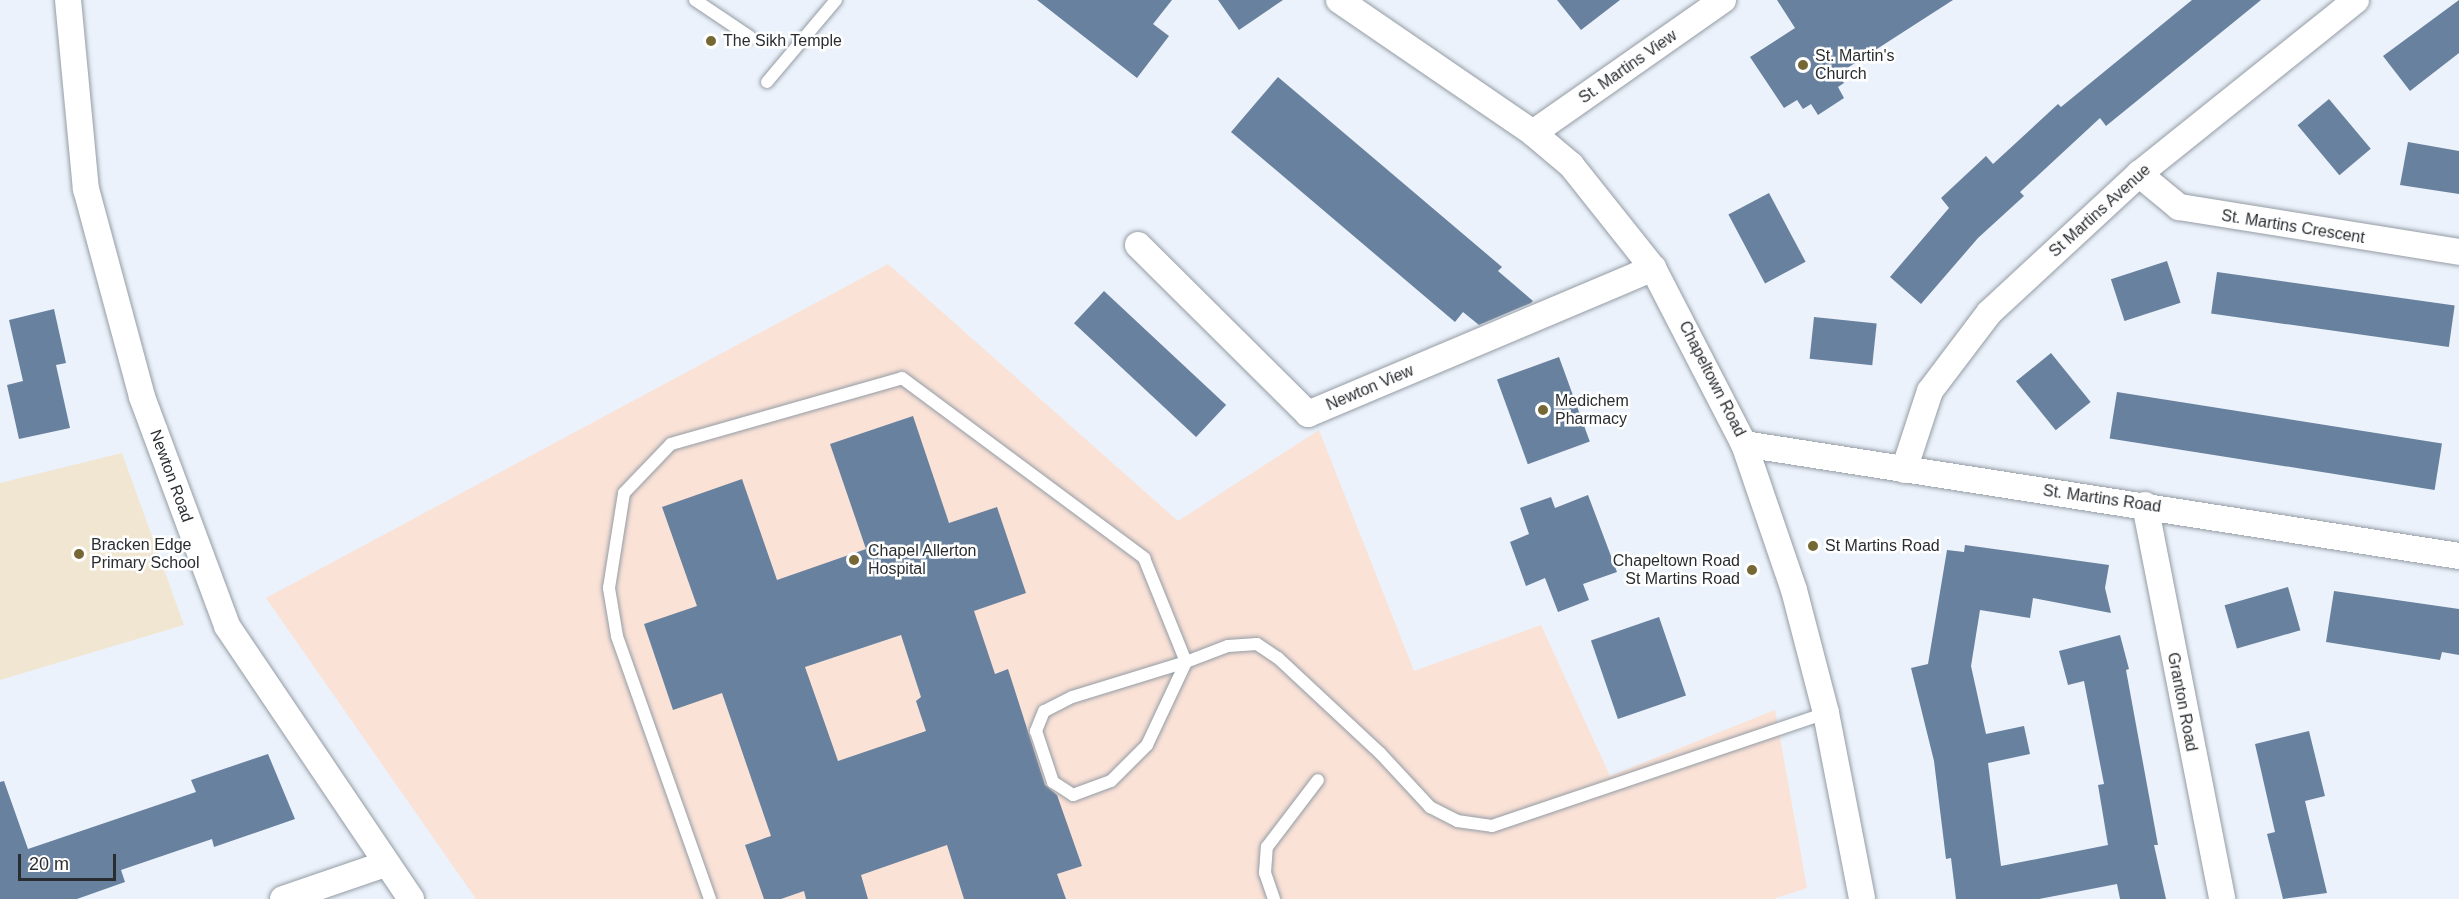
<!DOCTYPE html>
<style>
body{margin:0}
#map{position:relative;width:2459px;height:899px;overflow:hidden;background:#ebf2fb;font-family:Arial,sans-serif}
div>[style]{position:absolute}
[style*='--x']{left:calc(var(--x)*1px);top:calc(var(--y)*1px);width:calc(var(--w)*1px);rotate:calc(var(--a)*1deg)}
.education>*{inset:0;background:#f1e6d2}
.medical>*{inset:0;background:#fae2d7}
.building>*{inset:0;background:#68819e;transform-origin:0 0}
.roads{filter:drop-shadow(0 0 2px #959ca4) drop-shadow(0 0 2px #959ca4)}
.service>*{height:12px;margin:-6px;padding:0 6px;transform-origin:6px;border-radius:6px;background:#fff}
.minor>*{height:26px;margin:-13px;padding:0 13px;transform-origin:13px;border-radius:13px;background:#fff}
.dots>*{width:16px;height:16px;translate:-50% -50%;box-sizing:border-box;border:3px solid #fff;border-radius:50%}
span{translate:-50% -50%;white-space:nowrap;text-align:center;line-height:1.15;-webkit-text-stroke:5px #fff;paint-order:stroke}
.poi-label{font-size:16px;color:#2a2d30}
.left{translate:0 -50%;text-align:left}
.right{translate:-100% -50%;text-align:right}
.street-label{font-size:16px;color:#2a2d30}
.scale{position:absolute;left:18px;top:854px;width:98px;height:27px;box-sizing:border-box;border:3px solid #2a2d30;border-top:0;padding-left:8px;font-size:18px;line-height:21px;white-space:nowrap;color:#2a2d30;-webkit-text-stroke:4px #fff;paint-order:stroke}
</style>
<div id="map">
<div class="education">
<i style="clip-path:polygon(122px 453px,184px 625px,0 680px,0 483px)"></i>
</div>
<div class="medical">
<i style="clip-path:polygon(888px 264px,1178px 521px,1319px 430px,1414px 671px,1541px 625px,1610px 776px,1775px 710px,1807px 888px,1773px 899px,476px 899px,266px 598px)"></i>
</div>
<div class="building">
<i style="clip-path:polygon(1037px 0,1172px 0,1153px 24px,1169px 36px,1137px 78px)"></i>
<i style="clip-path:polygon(1218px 0,1283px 0,1239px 30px)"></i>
<i style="clip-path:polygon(1557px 0,1620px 0,1581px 30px)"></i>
<i style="clip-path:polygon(1777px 0,1953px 0,1838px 74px,1844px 83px,1838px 87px,1844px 98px,1818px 115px,1811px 104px,1803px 109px,1797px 100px,1784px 108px,1750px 57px,1795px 28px)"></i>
<i style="clip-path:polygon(2192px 0,2261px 0,2106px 126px,2100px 118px,2020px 192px,2024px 196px,1978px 238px,1921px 304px,1890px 277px,1949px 208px,1941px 198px,1986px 156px,1993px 164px,2058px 104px,2061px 107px)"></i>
<i style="clip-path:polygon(2459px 0,2459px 53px,2410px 91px,2383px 56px)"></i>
<i style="clip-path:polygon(1278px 77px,1502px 267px,1498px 271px,1533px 301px,1531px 303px,1479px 325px,1463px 312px,1455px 322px,1231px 132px)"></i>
<i style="left:2329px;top:99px;width:65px;height:41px;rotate:50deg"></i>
<i style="clip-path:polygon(2408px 142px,2459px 151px,2459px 194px,2400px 185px)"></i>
<i style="left:1769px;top:193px;width:78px;height:46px;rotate:62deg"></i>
<i style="left:2167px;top:261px;width:44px;height:59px;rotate:72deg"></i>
<i style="left:2217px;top:272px;width:240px;height:42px;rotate:8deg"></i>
<i style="left:1104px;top:291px;width:167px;height:44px;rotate:43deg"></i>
<i style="clip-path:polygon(54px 309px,66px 363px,56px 365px,70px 428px,19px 439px,7px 385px,23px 381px,9px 320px)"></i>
<i style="left:1814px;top:317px;width:63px;height:42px;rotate:6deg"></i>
<i style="left:2051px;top:353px;width:63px;height:45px;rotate:51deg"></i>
<i style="left:1559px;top:357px;width:90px;height:66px;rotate:70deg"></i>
<i style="left:2117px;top:392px;width:329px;height:47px;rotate:9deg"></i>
<i style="clip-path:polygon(evenodd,913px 416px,949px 523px,997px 507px,1026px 593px,974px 611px,995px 674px,1008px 669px,1045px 785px,1057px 795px,1082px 866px,1057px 874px,1066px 899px,964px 899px,947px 845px,861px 875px,868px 899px,806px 899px,804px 891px,781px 899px,764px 899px,745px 845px,771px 836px,722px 693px,673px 710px,644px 624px,697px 606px,662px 507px,742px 479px,777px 580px,866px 549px,830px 444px,913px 416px,901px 635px,921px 697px,916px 701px,926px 731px,838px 761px,805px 667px,901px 635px)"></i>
<i style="clip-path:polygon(1588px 495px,1617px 572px,1583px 584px,1589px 600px,1558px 612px,1545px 578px,1526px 586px,1510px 542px,1529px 534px,1520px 508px,1551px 497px,1555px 508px)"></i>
<i style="clip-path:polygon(1965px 545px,2109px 565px,2105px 588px,2111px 613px,2033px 598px,2030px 618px,1980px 610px,1971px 666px,1986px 734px,2024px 726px,2030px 754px,1988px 763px,2001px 866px,2108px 845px,2098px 785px,2104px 784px,2084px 681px,2068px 685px,2059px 651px,2120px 635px,2129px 669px,2126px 670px,2158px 845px,2154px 845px,2166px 899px,2120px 899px,2117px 884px,2039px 899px,1956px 899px,1951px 858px,1946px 859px,1934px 761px,1911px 668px,1928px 664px,1947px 550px,1964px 552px)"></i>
<i style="left:2288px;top:587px;width:45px;height:66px;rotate:74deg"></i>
<i style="clip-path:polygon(2334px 591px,2459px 609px,2459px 655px,2442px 652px,2440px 660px,2326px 642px)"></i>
<i style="left:1659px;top:617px;width:83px;height:72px;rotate:71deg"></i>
<i style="clip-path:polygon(2309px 731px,2325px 796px,2305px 801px,2327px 893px,2283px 899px,2267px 834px,2275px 832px,2255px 744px)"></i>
<i style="clip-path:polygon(268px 754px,295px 819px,214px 847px,212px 839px,121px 870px,125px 882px,77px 899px,0 899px,0 782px,4px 781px,28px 849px,196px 792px,191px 780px)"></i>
</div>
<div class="roads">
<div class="service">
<i style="--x:695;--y:0;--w:66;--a:33.9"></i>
<i style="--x:767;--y:82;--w:107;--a:-49.9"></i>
<i style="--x:710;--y:899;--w:279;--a:-109.5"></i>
<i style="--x:617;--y:636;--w:49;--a:-99.5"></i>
<i style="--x:609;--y:588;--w:96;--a:-81"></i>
<i style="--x:624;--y:493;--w:68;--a:-46.2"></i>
<i style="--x:671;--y:444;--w:240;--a:-15.9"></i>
<i style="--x:902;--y:378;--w:302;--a:36.6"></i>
<i style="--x:1144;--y:558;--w:112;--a:68"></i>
<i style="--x:1186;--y:662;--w:119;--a:162.9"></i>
<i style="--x:1072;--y:697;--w:31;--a:153"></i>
<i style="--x:1044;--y:711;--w:22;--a:112"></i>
<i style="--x:1036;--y:731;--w:54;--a:71.6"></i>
<i style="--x:1053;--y:782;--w:24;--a:33"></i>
<i style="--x:1073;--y:795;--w:40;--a:-20.2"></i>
<i style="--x:1111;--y:781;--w:51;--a:-45"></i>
<i style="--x:1147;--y:745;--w:92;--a:-64.8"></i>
<i style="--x:1186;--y:662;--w:45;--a:-20.9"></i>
<i style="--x:1228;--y:646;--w:29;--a:-4"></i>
<i style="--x:1257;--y:644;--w:25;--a:34"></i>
<i style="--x:1278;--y:658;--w:139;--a:43"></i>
<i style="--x:1380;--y:753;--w:74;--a:47.2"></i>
<i style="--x:1430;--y:807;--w:30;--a:27"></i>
<i style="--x:1457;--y:821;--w:35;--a:8"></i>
<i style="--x:1492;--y:826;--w:353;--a:-18.7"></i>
<i style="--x:1274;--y:899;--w:28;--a:-109"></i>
<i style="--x:1265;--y:873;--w:26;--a:-86"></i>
<i style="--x:1267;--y:847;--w:84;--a:-52.7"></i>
</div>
<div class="minor">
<i style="--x:68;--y:0;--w:190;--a:84.6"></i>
<i style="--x:86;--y:189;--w:215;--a:74.9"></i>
<i style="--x:142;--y:397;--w:244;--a:69.6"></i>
<i style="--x:227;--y:626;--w:329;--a:56"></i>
<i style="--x:1339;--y:0;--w:235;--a:34.4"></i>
<i style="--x:1533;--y:133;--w:50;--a:40.1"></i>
<i style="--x:1571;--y:165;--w:132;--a:51.5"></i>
<i style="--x:1653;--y:268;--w:198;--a:62.7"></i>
<i style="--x:1744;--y:444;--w:154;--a:71.1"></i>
<i style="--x:1794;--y:590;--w:127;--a:75.4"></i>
<i style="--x:1826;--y:713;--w:189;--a:79"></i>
<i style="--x:1533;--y:133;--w:232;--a:-35"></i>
<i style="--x:2139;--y:174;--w:52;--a:39.5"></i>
<i style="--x:2179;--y:207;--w:284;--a:9.1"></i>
<i style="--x:1138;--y:245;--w:240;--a:44.8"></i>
<i style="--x:1308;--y:414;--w:375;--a:-22.9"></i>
<i style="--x:1744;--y:444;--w:724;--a:8.9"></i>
<i style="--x:1904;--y:470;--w:83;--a:-71.8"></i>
<i style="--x:1930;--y:391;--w:98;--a:-52.9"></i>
<i style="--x:1989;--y:313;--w:205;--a:-42.8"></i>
<i style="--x:2139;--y:174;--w:278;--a:-38.7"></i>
<i style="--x:2145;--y:505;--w:401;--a:78.9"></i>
<i style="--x:283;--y:899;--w:108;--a:-18.9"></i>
</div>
</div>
<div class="dots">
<i style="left:711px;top:41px;background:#756835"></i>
<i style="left:1803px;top:65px;background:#756835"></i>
<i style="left:1543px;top:410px;background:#756835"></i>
<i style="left:1813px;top:546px;background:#756835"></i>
<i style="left:79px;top:554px;background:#756835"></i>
<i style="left:854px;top:560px;background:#756835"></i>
<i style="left:1752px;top:570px;background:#756835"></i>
</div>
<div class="poi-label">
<span class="left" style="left:723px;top:41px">The Sikh Temple</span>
<span class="left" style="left:1815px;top:65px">St. Martin's<br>Church</span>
<span class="left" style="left:1555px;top:410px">Medichem<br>Pharmacy</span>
<span class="left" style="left:91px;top:554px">Bracken Edge<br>Primary School</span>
<span class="left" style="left:1825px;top:546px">St Martins Road</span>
<span class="left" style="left:868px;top:560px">Chapel Allerton<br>Hospital</span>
<span class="right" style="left:1740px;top:570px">Chapeltown Road<br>St Martins Road</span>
</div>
<div class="street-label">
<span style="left:1628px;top:67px;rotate:-35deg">St. Martins View</span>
<span style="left:2100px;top:211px;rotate:-42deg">St Martins Avenue</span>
<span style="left:2293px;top:227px;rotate:9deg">St. Martins Crescent</span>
<span style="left:1712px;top:379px;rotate:63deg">Chapeltown Road</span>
<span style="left:1370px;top:388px;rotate:-23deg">Newton View</span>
<span style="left:171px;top:476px;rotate:70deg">Newton Road</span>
<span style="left:2102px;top:499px;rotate:8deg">St. Martins Road</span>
<span style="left:2182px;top:702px;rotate:79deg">Granton Road</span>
</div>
<div class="scale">20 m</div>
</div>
